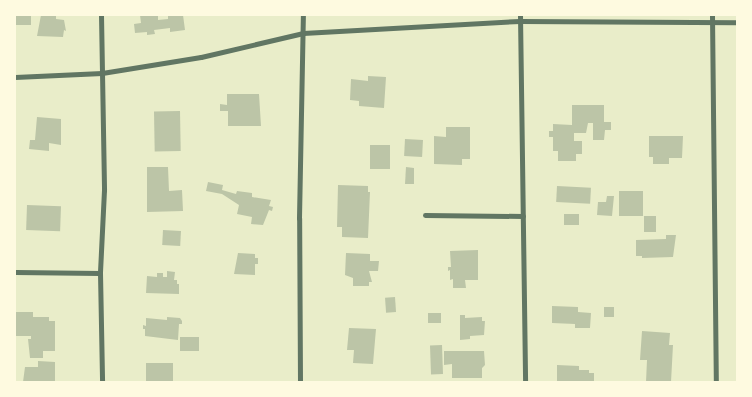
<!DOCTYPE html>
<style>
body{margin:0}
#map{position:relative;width:752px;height:397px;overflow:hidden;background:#e9edc9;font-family:"Crimson Pro",serif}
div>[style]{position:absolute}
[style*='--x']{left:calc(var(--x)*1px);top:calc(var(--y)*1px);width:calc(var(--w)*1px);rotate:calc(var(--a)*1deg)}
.building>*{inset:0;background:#bcc5a7;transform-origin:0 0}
.minor>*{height:5px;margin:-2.5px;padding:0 2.5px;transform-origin:2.5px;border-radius:2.5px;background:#617663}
span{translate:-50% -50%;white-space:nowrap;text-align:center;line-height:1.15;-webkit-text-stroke:4px #fefae0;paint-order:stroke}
.frame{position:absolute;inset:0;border:16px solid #fefae0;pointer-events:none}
</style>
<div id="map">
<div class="building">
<i style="left:16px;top:15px;width:15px;height:10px"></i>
<i style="clip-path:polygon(41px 15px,56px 15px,56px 19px,64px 20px,66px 31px,64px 30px,63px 37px,37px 36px)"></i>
<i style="clip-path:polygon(140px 15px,158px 15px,158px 20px,168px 19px,168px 15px,183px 15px,185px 30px,170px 32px,170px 28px,154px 30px,155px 34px,147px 35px,147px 32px,135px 33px,134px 24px,141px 23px)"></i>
<i style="clip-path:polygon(368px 76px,386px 77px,384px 108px,359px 106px,359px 101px,350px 100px,351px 79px,368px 81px)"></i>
<i style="clip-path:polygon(227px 94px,259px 94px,261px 126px,228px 126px,228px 111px,220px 111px,220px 104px,227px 105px)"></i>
<i style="clip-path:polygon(572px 105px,604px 105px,604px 122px,611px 122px,611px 130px,605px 130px,604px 140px,593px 140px,593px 123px,588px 123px,586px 133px,574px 133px,574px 141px,582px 141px,582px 154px,576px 154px,576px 161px,558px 161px,558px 151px,553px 151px,553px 137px,549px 137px,549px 131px,553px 131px,553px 124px,572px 125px)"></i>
<i style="left:180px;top:111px;width:40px;height:26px;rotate:89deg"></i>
<i style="clip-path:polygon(37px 117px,61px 119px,61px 145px,49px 143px,49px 151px,29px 149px,30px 140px,35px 140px)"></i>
<i style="clip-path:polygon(446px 127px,470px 127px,470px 159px,462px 159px,462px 165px,434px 164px,434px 136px,446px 137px)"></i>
<i style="clip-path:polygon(649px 136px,683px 136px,682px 158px,669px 158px,669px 164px,653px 164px,653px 157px,649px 157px)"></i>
<i style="left:405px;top:139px;width:18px;height:17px;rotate:3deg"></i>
<i style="left:390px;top:145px;width:24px;height:20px;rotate:90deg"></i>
<i style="clip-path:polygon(147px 167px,168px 167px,169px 191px,182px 190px,183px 211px,147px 212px)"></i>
<i style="clip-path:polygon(406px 167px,414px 168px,414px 184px,405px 184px)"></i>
<i style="clip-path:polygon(208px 182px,223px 185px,222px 190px,236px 194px,237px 191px,252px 193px,252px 197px,271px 200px,269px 206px,273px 207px,272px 211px,269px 210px,263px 225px,251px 224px,252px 217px,237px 214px,239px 205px,222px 194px,206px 191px)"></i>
<i style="clip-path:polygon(338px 185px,368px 186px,368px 192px,370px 192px,368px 238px,342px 237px,342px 227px,337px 227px)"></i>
<i style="left:557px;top:186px;width:34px;height:16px;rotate:3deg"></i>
<i style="left:619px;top:191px;width:24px;height:25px"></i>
<i style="clip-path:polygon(607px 196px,614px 196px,612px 216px,597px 215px,598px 202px,606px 202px)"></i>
<i style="left:27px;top:205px;width:34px;height:25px;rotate:2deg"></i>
<i style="left:564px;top:214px;width:15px;height:11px"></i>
<i style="left:644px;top:216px;width:12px;height:16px"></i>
<i style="left:163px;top:230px;width:18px;height:15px;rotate:3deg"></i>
<i style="clip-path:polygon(666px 235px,676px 235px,673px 257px,642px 258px,642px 256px,636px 256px,636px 240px,666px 239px)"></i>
<i style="clip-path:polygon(478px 250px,478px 280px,465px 280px,466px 288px,453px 288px,453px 279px,450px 280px,450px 270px,448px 271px,448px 267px,451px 267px,450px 251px)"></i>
<i style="clip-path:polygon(238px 253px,255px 254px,255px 258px,258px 258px,258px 264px,255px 264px,255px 275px,234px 274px)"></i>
<i style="clip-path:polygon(346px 253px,370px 254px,370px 261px,379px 261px,378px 271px,369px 271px,372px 282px,369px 282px,369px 286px,353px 286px,353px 278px,345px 275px)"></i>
<i style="clip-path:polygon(167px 271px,175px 272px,174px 280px,177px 280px,177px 284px,179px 284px,179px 294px,146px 293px,147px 276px,157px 277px,157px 273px,163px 273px,163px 277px,167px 277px)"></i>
<i style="left:395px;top:297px;width:15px;height:10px;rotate:86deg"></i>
<i style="clip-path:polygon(552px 306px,578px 307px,578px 312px,591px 313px,590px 328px,575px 328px,575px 324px,552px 323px)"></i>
<i style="left:604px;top:307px;width:10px;height:10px"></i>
<i style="clip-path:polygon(15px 312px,33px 312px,33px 317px,49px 317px,49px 321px,55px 321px,55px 351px,43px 351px,43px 358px,30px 358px,28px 339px,31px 339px,31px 336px,15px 336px)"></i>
<i style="left:441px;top:313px;width:10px;height:13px;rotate:90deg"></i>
<i style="clip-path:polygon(460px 315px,465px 315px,465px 318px,482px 317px,482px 321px,485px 321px,484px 335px,470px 336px,470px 339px,460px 340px)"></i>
<i style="clip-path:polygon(167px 317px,180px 318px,182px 321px,182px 324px,179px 324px,178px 340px,145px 336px,145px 329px,143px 329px,143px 325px,146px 326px,146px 318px,167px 320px)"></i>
<i style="clip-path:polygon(349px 328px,376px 329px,373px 364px,353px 363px,354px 350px,347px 350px)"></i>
<i style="clip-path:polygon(642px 331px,670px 333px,669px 345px,673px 345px,671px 382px,646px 382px,647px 360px,640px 360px)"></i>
<i style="left:180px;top:337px;width:19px;height:14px"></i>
<i style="left:442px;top:345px;width:29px;height:12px;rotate:88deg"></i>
<i style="clip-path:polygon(444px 351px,484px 351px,485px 365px,482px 368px,482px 378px,452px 378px,452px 364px,444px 365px)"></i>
<i style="clip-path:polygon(38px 361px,55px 362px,55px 382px,23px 382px,25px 367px,38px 367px)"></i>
<i style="left:146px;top:363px;width:27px;height:19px"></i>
<i style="clip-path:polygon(557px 365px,579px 366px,579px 370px,589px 370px,589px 373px,594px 373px,594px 382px,557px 382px)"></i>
</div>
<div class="minor">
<i style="--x:101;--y:15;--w:175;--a:89"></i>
<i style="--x:104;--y:190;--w:83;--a:92.8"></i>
<i style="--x:100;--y:273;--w:109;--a:88.9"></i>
<i style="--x:520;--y:15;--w:367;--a:89.2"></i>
<i style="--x:712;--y:15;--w:367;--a:89.4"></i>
<i style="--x:15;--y:77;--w:87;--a:-2.6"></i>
<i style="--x:102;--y:73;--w:100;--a:-9.2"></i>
<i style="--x:201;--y:57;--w:105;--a:-13.2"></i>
<i style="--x:303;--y:33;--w:217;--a:-3.2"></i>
<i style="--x:520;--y:21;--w:217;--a:0.3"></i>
<i style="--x:425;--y:215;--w:98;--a:0.6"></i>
<i style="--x:15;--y:272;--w:85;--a:0.7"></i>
<i style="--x:300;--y:382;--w:164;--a:-90.3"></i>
<i style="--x:299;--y:218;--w:203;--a:-88.9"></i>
</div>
<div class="frame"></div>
</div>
